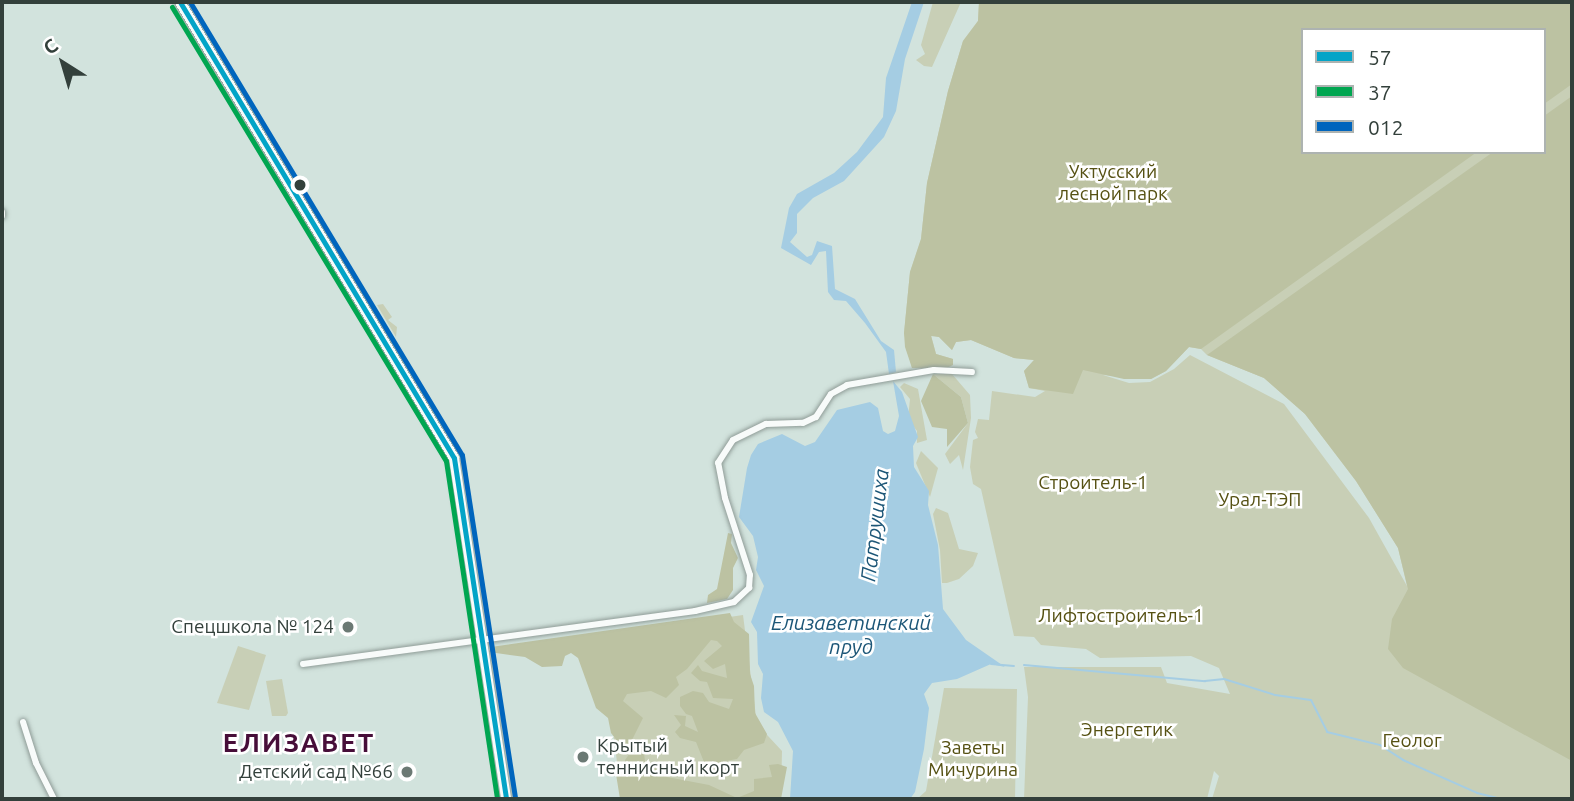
<!DOCTYPE html>
<meta charset="utf-8">
<style>
body{margin:0}
#map{position:relative;width:1574px;height:801px;overflow:hidden;background:#d2e3dd;font-family:Ubuntu,sans-serif}
div>[style]{position:absolute}
[style*='--x']{left:calc(var(--x)*1px);top:calc(var(--y)*1px);width:calc(var(--w)*1px);rotate:calc(var(--a)*1deg)}
.green>*{inset:0;background:#c8cfb6}
.forest>*{inset:0;background:#bcc2a2}
.water>*{inset:0;background:#a5cde3}
.stream>*{height:2px;margin:-1px;padding:0 1px;transform-origin:1px;border-radius:1px;background:#a5cde3}
.roads{filter:drop-shadow(0 0 2px #8f9c97) drop-shadow(0 0 2px #8f9c97)}
.minor>*{height:6px;margin:-3px;padding:0 3px;transform-origin:3px;border-radius:3px;background:#f8fbfa}
.secondary>*{height:10px;margin:-5px;padding:0 5px;transform-origin:5px;border-radius:5px;background:#f8fbfa}
.bus-1>*{height:5px;margin:-2.5px;padding:0 2.5px;transform-origin:2.5px;border-radius:2.5px;background:#03a4c7}
.bus-2>*{height:5px;margin:-2.5px;padding:0 2.5px;transform-origin:2.5px;border-radius:2.5px;background:#00a651}
.bus-3>*{height:5px;margin:-2.5px;padding:0 2.5px;transform-origin:2.5px;border-radius:2.5px;background:#0065bd}
.dots>*{width:19px;height:19px;translate:-50% -50%;box-sizing:border-box;border:4px solid #fff;border-radius:50%}
span{translate:-50% -50%;white-space:nowrap;text-align:center;line-height:1.15;-webkit-text-stroke:5px #fff;paint-order:stroke}
.park-label{font-size:19px;color:#565113}
.poi-label{font-size:19px;color:#33403b}
.right{translate:-100% -50%;text-align:right}
.left{translate:0 -50%;text-align:left}
.water-label{font-size:21px;color:#1c5677;font-style:italic}
.district-label{font-size:26px;color:#470e39;font-weight:700;letter-spacing:2px}
.frame{position:absolute;inset:0;border:4px solid #33403b;pointer-events:none}
.legend{position:absolute;left:1301px;top:28px;width:245px;height:126px;box-sizing:border-box;background:#fff;border:2px solid #adb3b1;margin:0;padding:9px 12px;list-style:none;font-size:21px;color:#33403b}
.legend li{display:flex;align-items:center;gap:14px;height:35px}
.legend b{width:35px;border:2px solid #adb3b1}
.north{position:absolute;left:28px;top:28px;width:70px;height:70px;-webkit-text-stroke:5px #fff;paint-order:stroke;rotate:323deg;font-size:19px;font-weight:700;line-height:28px;text-align:center;color:#33403b}
.north::after{content:'';display:block;margin:auto;width:24px;height:32px;background:#33403b;clip-path:polygon(50% 0,100% 100%,50% 72%,0 100%)}
</style>
<div id="map">
<div class="green">
<i style="clip-path:polygon(933px 2px,961px 2px,932px 67px,924px 66px,916px 60px,925px 54px,921px 45px)"></i>
<i style="clip-path:polygon(evenodd,979px 2px,1572px 2px,1572px 799px,1212px 799px,1219px 776px,1214px 771px,1207px 799px,1024px 799px,1028px 697px,1024px 667px,1161px 667px,1167px 683px,1230px 694px,1219px 668px,1191px 656px,1100px 658px,1086px 649px,1041px 645px,1034px 637px,1014px 636px,981px 489px,973px 484px,970px 467px,973px 440px,978px 438px,975px 432px,978px 419px,989px 420px,992px 391px,1035px 397px,1045px 391px,1029px 388px,1024px 371px,1034px 360px,1014px 358px,971px 340px,956px 342px,952px 350px,939px 337px,931px 335px,936px 354px,953px 359px,953px 365px,912px 368px,904px 333px,910px 272px,921px 239px,927px 183px,948px 91px,963px 41px,978px 21px,979px 2px,1303px 30px,1544px 30px,1544px 152px,1303px 152px,1303px 30px,979px 2px,1189px 347px,1201px 349px,1207px 355px,1264px 378px,1305px 414px,1356px 481px,1398px 548px,1407px 586px,1369px 518px,1284px 404px,1190px 355px,1174px 369px,1150px 382px,1129px 383px,1103px 375px,1151px 379px,1166px 371px,1189px 347px)"></i>
<i style="clip-path:polygon(383px 304px,392px 317px,388px 320px,397px 327px,396px 337px,377px 305px)"></i>
<i style="clip-path:polygon(933px 374px,952px 374px,970px 395px,971px 418px,963px 470px,959px 455px,950px 464px,945px 454px,968px 423px,961px 397px)"></i>
<i style="clip-path:polygon(904px 383px,918px 389px,927px 440px,917px 443px,917px 431px,908px 419px,910px 399px,900px 387px)"></i>
<i style="clip-path:polygon(921px 451px,938px 468px,930px 497px,916px 463px)"></i>
<i style="clip-path:polygon(936px 508px,948px 513px,959px 549px,978px 553px,973px 566px,959px 579px,947px 583px,942px 583px,940px 550px,933px 514px)"></i>
<i style="clip-path:polygon(743px 615px,757px 724px,782px 751px,781px 799px,622px 799px,600px 636px)"></i>
<i style="clip-path:polygon(238px 646px,266px 655px,249px 710px,217px 703px)"></i>
<i style="clip-path:polygon(282px 679px,288px 713px,286px 716px,272px 716px,266px 681px)"></i>
<i style="clip-path:polygon(944px 688px,1017px 689px,1015px 799px,917px 799px,926px 791px)"></i>
</div>
<div class="forest">
<i style="clip-path:polygon(979px 2px,1572px 2px,1572px 84px,1544px 104px,1544px 30px,1303px 30px,1303px 152px,1477px 152px,1201px 349px,1189px 347px,1166px 371px,1151px 379px,1124px 379px,1083px 370px,1073px 394px,1029px 388px,1024px 371px,1034px 360px,1014px 358px,971px 340px,956px 342px,952px 350px,939px 337px,931px 336px,936px 354px,953px 359px,953px 365px,945px 369px,912px 368px,905px 347px,904px 333px,910px 272px,921px 239px,927px 183px,948px 91px,963px 41px,978px 21px)"></i>
<i style="clip-path:polygon(1572px 96px,1572px 761px,1403px 668px,1388px 649px,1392px 619px,1408px 589px,1398px 548px,1356px 481px,1305px 414px,1264px 378px,1207px 355px,1493px 152px,1544px 152px,1544px 116px)"></i>
<i style="clip-path:polygon(933px 374px,961px 397px,968px 423px,947px 447px,947px 429px,932px 427px,921px 401px)"></i>
<i style="clip-path:polygon(728px 533px,732px 534px,731px 543px,738px 558px,733px 568px,733px 590px,727px 599px,707px 603px,708px 595px,717px 589px)"></i>
<i style="clip-path:polygon(730px 613px,734px 622px,749px 634px,750px 674px,754px 686px,755px 713px,767px 734px,764px 743px,744px 750px,737px 759px,726px 761px,715px 770px,704px 762px,696px 742px,680px 738px,675px 732px,681px 725px,674px 715px,686px 716px,685px 726px,698px 732px,692px 716px,686px 714px,680px 706px,680px 697px,693px 691px,703px 693px,709px 702px,729px 709px,733px 699px,713px 698px,707px 682px,700px 681px,691px 673px,698px 665px,702px 671px,727px 678px,725px 664px,713px 669px,704px 661px,722px 646px,717px 641px,711px 640px,687px 669px,676px 677px,679px 685px,666px 698px,651px 691px,627px 694px,623px 701px,643px 718px,629px 746px,619px 743px,611px 733px,608px 718px,596px 708px,578px 658px,571px 653px,565px 656px,562px 666px,542px 667px,525px 657px,489px 652px,491px 647px)"></i>
<i style="clip-path:polygon(637px 743px,643px 745px,645px 761px,667px 777px,709px 785px,737px 798px,754px 791px,754px 779px,772px 777px,769px 765px,778px 764px,787px 767px,781px 799px,620px 799px,615px 768px,625px 768px,625px 760px)"></i>
</div>
<div class="water">
<i style="clip-path:polygon(912px 2px,924px 2px,905px 59px,896px 111px,884px 137px,844px 181px,813px 198px,797px 214px,797px 233px,790px 242px,807px 257px,812px 255px,817px 241px,832px 246px,835px 289px,855px 299px,881px 341px,894px 350px,896px 372px,889px 374px,886px 352px,865px 323px,846px 301px,834px 300px,828px 292px,826px 251px,819px 252px,811px 265px,781px 248px,789px 208px,797px 194px,834px 173px,857px 152px,883px 117px,886px 78px)"></i>
<i style="clip-path:polygon(893px 381px,902px 392px,918px 437px,913px 446px,914px 467px,929px 491px,928px 505px,938px 545px,943px 609px,966px 640px,1005px 667px,991px 664px,957px 679px,932px 683px,924px 694px,929px 708px,924px 749px,915px 792px,910px 799px,790px 799px,793px 751px,778px 722px,764px 712px,761px 698px,763px 674px,758px 664px,757px 632px,751px 622px,764px 586px,756px 570px,758px 557px,753px 536px,739px 517px,747px 468px,751px 455px,758px 444px,782px 434px,805px 446px,815px 442px,837px 410px,870px 402px,878px 408px,883px 431px,888px 434px,895px 431px,899px 416px)"></i>
</div>
<div class="stream">
<i style="--x:991;--y:664;--w:23;--a:5"></i>
<i style="--x:1024;--y:665;--w:182;--a:5.1"></i>
<i style="--x:1205;--y:681;--w:19;--a:-6"></i>
<i style="--x:1224;--y:679;--w:53;--a:17.4"></i>
<i style="--x:1275;--y:695;--w:36;--a:8"></i>
<i style="--x:1311;--y:700;--w:36;--a:63"></i>
<i style="--x:1327;--y:732;--w:55;--a:13.8"></i>
<i style="--x:1380;--y:745;--w:27;--a:33"></i>
<i style="--x:1403;--y:760;--w:81;--a:24"></i>
<i style="--x:1477;--y:793;--w:25;--a:14"></i>
</div>
<div class="roads">
<div class="minor">
<i style="--x:2;--y:212;--w:4;--a:90"></i>
<i style="--x:303;--y:664;--w:396;--a:-7.7"></i>
<i style="--x:695;--y:611;--w:40;--a:-13"></i>
<i style="--x:734;--y:602;--w:21;--a:-43"></i>
<i style="--x:749;--y:588;--w:13;--a:-86"></i>
<i style="--x:750;--y:575;--w:81;--a:-108"></i>
<i style="--x:725;--y:498;--w:36;--a:-101"></i>
<i style="--x:718;--y:463;--w:27;--a:-57"></i>
<i style="--x:733;--y:440;--w:37;--a:-26"></i>
<i style="--x:766;--y:424;--w:37;--a:-2"></i>
<i style="--x:803;--y:423;--w:14;--a:-25"></i>
<i style="--x:816;--y:417;--w:27;--a:-57"></i>
<i style="--x:831;--y:394;--w:18;--a:-29"></i>
<i style="--x:847;--y:385;--w:88;--a:-9.8"></i>
<i style="--x:934;--y:370;--w:38;--a:3"></i>
<i style="--x:23;--y:722;--w:43;--a:72.4"></i>
<i style="--x:36;--y:763;--w:40;--a:63.4"></i>
</div>
<div class="secondary">
<i style="--x:180;--y:2;--w:532;--a:59"></i>
<i style="--x:454;--y:458;--w:345;--a:81.3"></i>
</div>
</div>
<div class="bus-1">
<i style="--x:180;--y:2;--w:532;--a:59"></i>
<i style="--x:454;--y:458;--w:345;--a:81.3"></i>
</div>
<div class="bus-2">
<i style="--x:172;--y:7;--w:530;--a:58.89"></i>
<i style="--x:446;--y:461;--w:342;--a:81.4"></i>
</div>
<div class="bus-3">
<i style="--x:190;--y:2;--w:528;--a:59.02"></i>
<i style="--x:462;--y:455;--w:347;--a:81.2"></i>
</div>
<div class="dots">
<i style="left:300px;top:185px;background:#33403b"></i>
<i style="left:348px;top:627px;background:#6b7974"></i>
<i style="left:583px;top:757px;background:#6b7974"></i>
<i style="left:407px;top:772px;background:#6b7974"></i>
</div>
<div class="park-label">
<span style="left:1113px;top:183px">Уктусский<br>лесной парк</span>
<span style="left:1093px;top:483px">Строитель-1</span>
<span style="left:1260px;top:500px">Урал-ТЭП</span>
<span style="left:1121px;top:616px">Лифтостроитель-1</span>
<span style="left:1127px;top:730px">Энергетик</span>
<span style="left:1412px;top:741px">Геолог</span>
<span style="left:973px;top:759px">Заветы<br>Мичурина</span>
</div>
<div class="poi-label">
<span class="right" style="left:334px;top:627px">Спецшкола № 124</span>
<span class="left" style="left:597px;top:757px">Крытый<br>теннисный корт</span>
<span class="right" style="left:393px;top:772px">Детский сад №66</span>
</div>
<div class="water-label">
<span style="left:874px;top:525px;rotate:-83deg">Патрушиха</span>
<span style="left:851px;top:634px">Елизаветинский<br>пруд</span>
</div>
<div class="district-label">
<span style="left:299px;top:743px">ЕЛИЗАВЕТ</span>
</div>
<div class="frame"></div>
<ul class="legend">
<li><b style="height:9px;background:#03a4c7"></b>57</li>
<li><b style="height:9px;background:#00a651"></b>37</li>
<li><b style="height:9px;background:#0065bd"></b>012</li>
</ul>
<div class="north">С</div>
</div>
